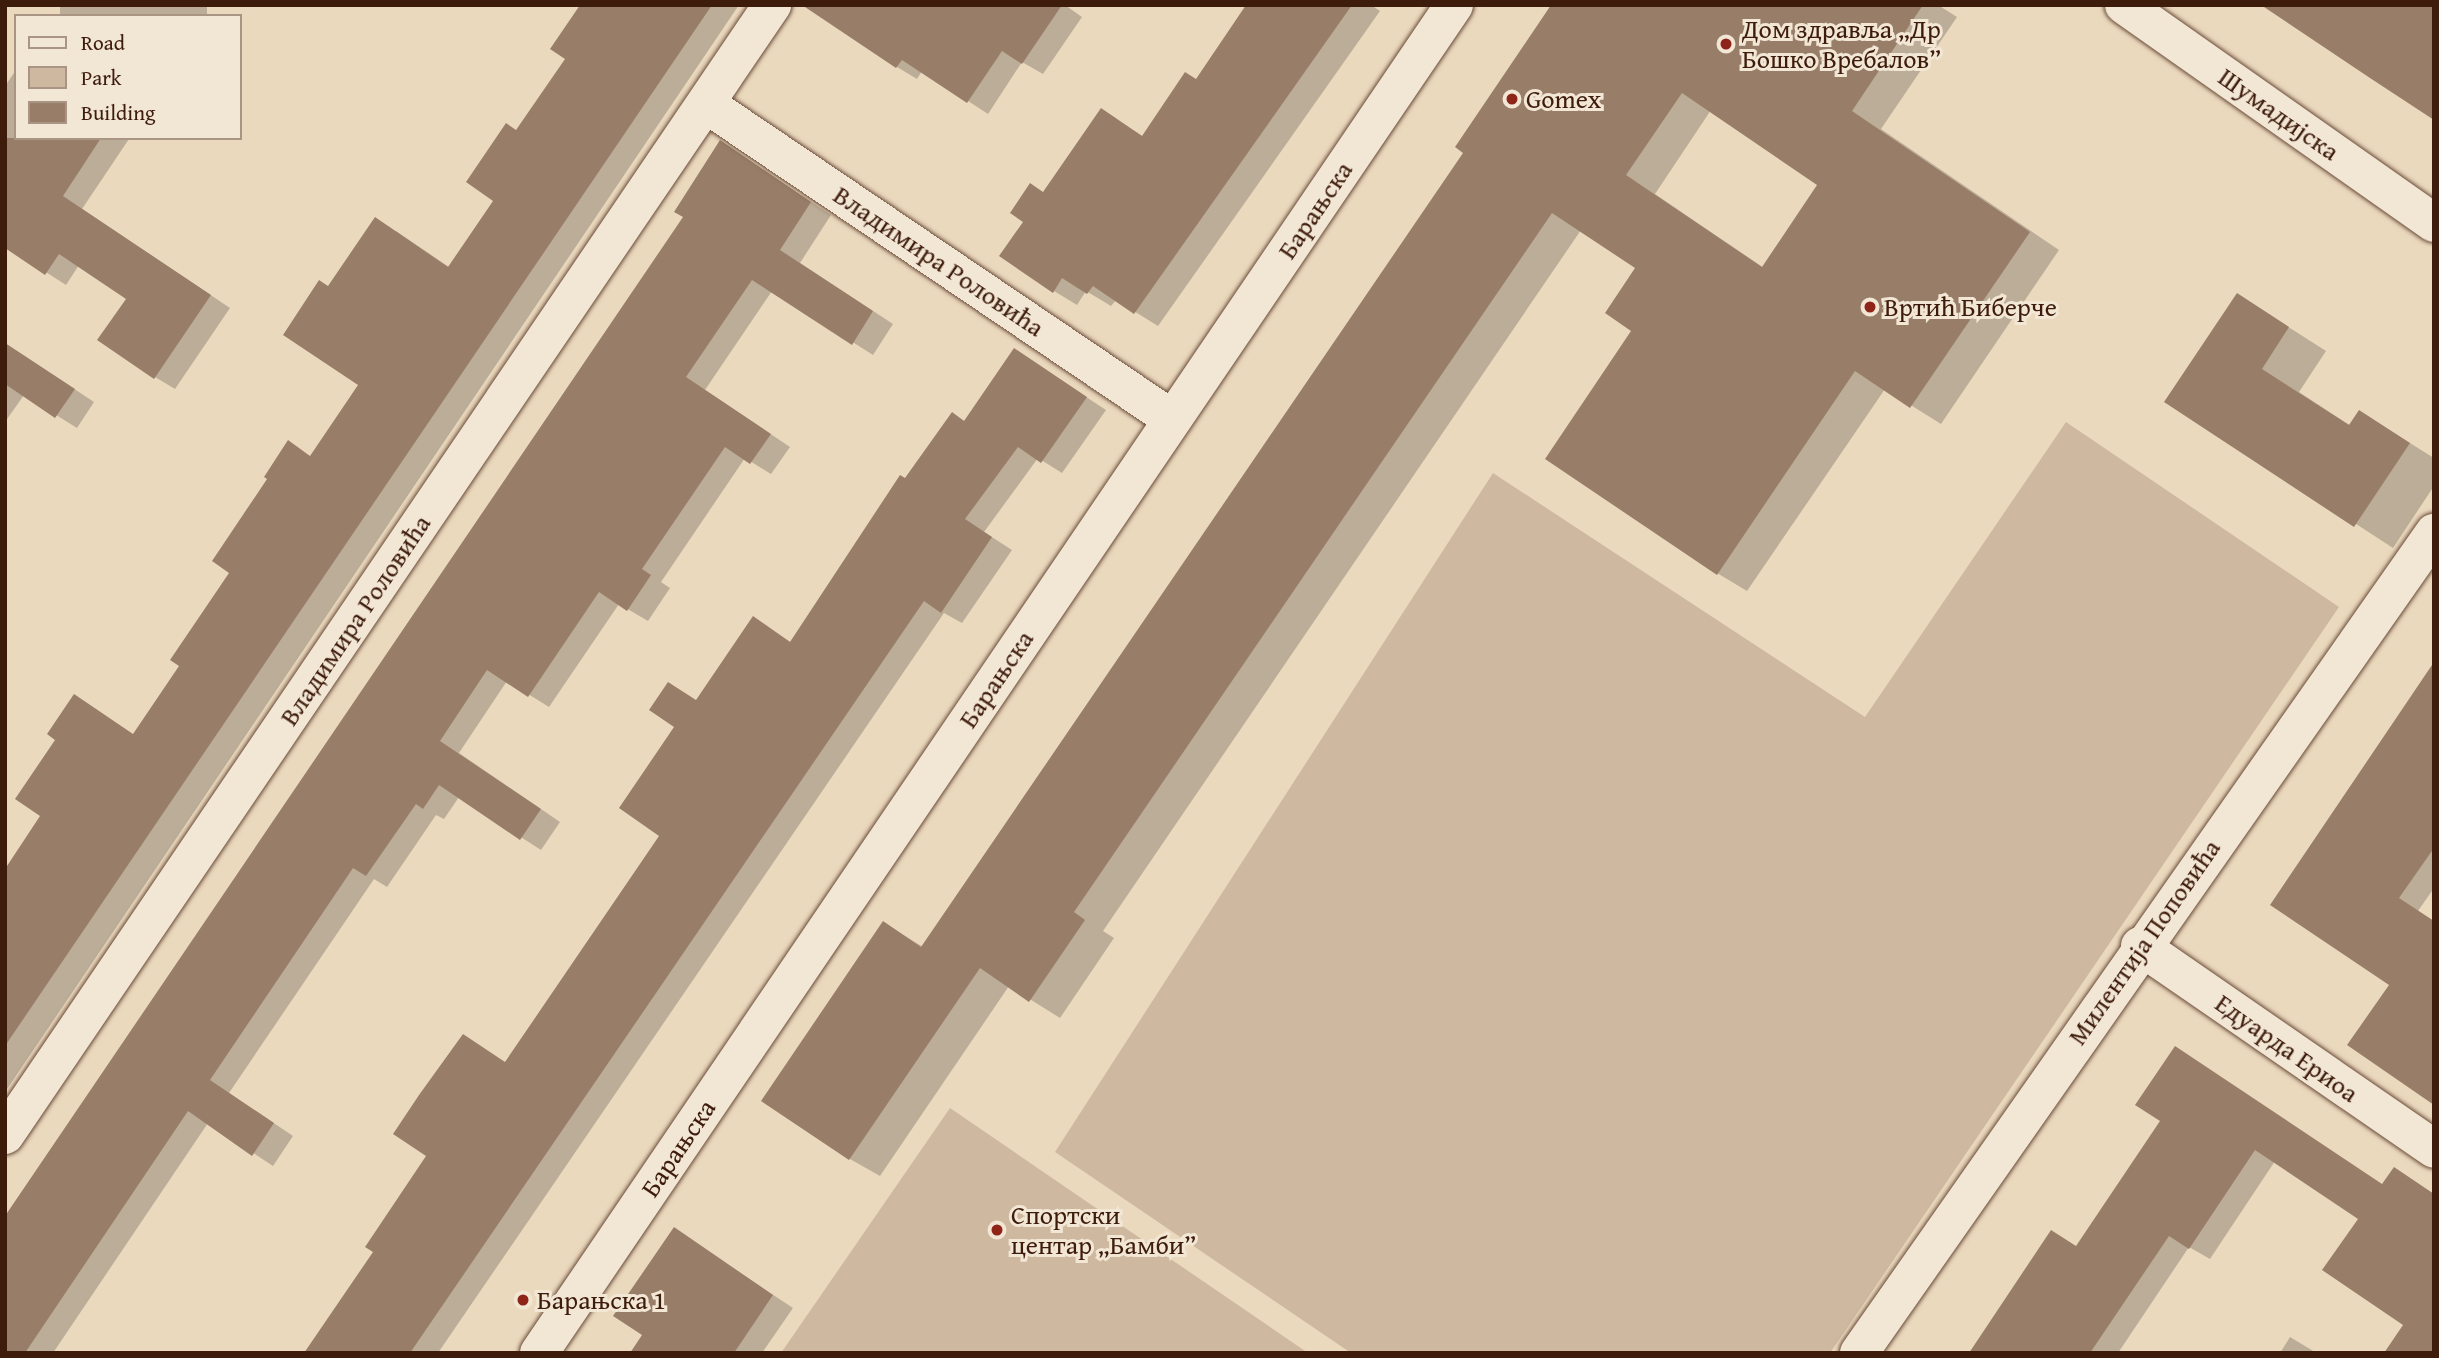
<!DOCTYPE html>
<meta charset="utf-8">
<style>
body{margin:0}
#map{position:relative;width:2439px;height:1358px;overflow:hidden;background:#ebd9be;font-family:"Gentium Book Plus",serif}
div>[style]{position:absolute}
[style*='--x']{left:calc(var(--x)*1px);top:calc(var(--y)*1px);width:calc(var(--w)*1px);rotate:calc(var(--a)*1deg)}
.green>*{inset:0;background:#ceb9a0}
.shadow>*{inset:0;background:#0003;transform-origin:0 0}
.building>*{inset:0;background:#987e69}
.roads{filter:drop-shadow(0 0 2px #694b38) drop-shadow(0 0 2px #694b38)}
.minor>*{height:38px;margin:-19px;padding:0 19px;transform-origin:19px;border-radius:19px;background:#f2e6d5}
.dots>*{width:19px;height:19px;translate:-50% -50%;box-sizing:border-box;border:4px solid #f2e6d5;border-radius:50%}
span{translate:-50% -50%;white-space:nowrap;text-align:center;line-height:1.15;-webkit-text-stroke:6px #f2e6d5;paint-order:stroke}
.poi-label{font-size:26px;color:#3e1c0c}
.left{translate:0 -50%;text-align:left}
.street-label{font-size:26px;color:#3e1c0c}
.frame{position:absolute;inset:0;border:7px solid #3e1c0c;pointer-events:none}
.legend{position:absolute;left:14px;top:14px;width:228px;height:126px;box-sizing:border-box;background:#f2e6d5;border:2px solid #aa9585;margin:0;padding:9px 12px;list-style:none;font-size:21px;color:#3e1c0c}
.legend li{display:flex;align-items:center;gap:14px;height:35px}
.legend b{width:35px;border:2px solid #aa9585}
</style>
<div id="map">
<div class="green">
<i style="clip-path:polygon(2066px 422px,2339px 607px,1830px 1353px,1351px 1353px,1055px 1152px,1493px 473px,1865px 717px)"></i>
<i style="clip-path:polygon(950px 1108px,1308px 1353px,781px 1353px)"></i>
</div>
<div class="shadow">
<i style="left:60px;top:5px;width:147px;height:13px"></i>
<i style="clip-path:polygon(582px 5px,739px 5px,5px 1092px,5px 872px,135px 735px,182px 666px,232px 572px,289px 443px,316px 462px,360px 385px,329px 288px,396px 231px,449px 267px,495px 200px,517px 132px,567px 59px)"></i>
<i style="clip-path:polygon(829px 5px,1065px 5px,1082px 17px,1043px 74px,1022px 62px,988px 114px,922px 71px,917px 79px,897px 67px,822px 16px)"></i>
<i style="clip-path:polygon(1248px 5px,1371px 5px,1380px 11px,1158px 326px,1116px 300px,1111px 306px,1086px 291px,1077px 305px,1054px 291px,1045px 194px,1101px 110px,1144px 137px,1197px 81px)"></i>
<i style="clip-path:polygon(evenodd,1554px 5px,1938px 5px,1957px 17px,1881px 129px,2059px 250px,1941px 424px,1885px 389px,1747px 591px,1717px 573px,1634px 331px,1638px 268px,1581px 230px,1103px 931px,1114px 938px,1060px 1018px,1009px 986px,880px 1176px,850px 1159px,884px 923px,923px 947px,1465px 153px,1554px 5px,1711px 110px,1820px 184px,1764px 268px,1655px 194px,1711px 110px)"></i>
<i style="clip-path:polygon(16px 70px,16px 138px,129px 139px,82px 209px,230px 308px,175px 389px,155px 377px,128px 298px,79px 265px,66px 285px,5px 246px,5px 86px)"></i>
<i style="clip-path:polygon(720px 142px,831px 215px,800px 263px,893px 324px,873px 355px,772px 291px,705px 390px,790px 447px,771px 474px,745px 458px,661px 582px,670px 588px,648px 621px,619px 604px,549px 707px,507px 681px,459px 753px,560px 822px,541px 850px,459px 797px,444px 819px,436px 815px,387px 887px,374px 879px,229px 1093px,293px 1136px,273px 1166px,208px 1123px,53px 1353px,5px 1353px,685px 217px)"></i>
<i style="clip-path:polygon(2238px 295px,2326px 351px,2299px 392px,2351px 426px,2360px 412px,2434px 458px,2434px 486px,2393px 548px,2167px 401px)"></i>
<i style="clip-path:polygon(5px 343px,94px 402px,77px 428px,24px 395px,5px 422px)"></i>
<i style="clip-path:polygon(1015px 350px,1106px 410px,1062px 473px,1038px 458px,984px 532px,1012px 550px,962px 623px,944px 613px,438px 1353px,306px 1353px,662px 835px,697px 701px,753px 618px,792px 643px,953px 414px,966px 422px)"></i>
<i style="clip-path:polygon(2434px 664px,2434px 888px,2418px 911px,2392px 984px,2272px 905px)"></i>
<i style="clip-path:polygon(2176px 1048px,2383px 1185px,2394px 1169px,2434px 1194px,2406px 1324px,2360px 1218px,2275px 1161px,2210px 1259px,2189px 1247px,2118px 1353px,1970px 1353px,2078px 1248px,2162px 1121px)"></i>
<i style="clip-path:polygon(675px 1230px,793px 1308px,762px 1353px,632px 1353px,644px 1335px)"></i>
<i style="clip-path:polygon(2290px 1337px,2310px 1349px,2316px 1353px,2280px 1353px)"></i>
</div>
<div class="building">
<i style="clip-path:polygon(580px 5px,712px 5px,5px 1046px,5px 869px,40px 816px,15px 799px,55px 740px,47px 734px,74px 694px,133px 734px,179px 666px,170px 660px,229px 573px,212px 561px,267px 479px,264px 477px,288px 440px,310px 456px,358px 385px,283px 335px,319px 280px,328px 286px,375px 217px,448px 267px,493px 201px,466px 182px,506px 123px,516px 130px,565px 59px,550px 49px)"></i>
<i style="clip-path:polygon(802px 5px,1062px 5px,1022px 64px,1002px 51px,967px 103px,902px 60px,896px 68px)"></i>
<i style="clip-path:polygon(1246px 5px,1352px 5px,1134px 314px,1093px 286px,1087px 294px,1062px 278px,1053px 293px,999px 256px,1023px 222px,1010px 213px,1030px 183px,1043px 192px,1101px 108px,1142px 136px,1185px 72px,1196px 79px)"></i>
<i style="clip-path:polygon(evenodd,1551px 5px,1923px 5px,1852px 111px,2030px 232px,1910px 408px,1855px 371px,1717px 575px,1545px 459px,1631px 331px,1605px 313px,1635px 268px,1552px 213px,1074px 912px,1085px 920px,1029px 1002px,980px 968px,849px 1160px,761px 1101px,883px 921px,921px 947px,1463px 153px,1455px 147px,1551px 5px,1682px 93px,1817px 185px,1762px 267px,1626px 175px,1682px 93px)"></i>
<i style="clip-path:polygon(2261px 5px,2434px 5px,2434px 120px,2370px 78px)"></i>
<i style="clip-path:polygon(5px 138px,101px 138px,63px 196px,211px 295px,154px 379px,97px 340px,126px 299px,59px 254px,45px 275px,5px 248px)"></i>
<i style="clip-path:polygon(720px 140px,811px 202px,780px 250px,873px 311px,852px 345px,752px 280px,686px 377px,771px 434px,750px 464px,725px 447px,642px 569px,651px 575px,627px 611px,599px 592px,528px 697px,487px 670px,440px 741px,541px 809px,520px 840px,439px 785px,423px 809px,416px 804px,366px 876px,353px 868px,210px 1080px,274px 1123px,252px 1156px,188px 1111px,25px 1353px,5px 1353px,5px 1216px,683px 217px,674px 212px)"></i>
<i style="clip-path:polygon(2237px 293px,2289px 327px,2262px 369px,2349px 425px,2359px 410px,2410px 443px,2354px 527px,2164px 402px)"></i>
<i style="clip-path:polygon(5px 343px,75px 389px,55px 418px,5px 384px)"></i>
<i style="clip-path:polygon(1014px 348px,1087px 397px,1041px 463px,1018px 447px,965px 519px,992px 537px,941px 613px,924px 601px,410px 1353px,304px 1353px,373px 1252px,365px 1247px,426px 1156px,393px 1134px,419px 1095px,463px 1034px,505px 1062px,659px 836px,619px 808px,674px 727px,649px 710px,668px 682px,696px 700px,753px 616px,790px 642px,900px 475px,905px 478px,952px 412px,964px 421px)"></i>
<i style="clip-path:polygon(2434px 662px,2434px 848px,2399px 898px,2434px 921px,2434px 1105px,2347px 1045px,2389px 985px,2270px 905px)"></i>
<i style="clip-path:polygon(2175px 1046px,2382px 1184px,2394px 1167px,2434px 1194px,2434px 1353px,2384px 1353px,2403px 1325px,2322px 1270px,2358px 1219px,2255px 1150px,2189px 1249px,2169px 1236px,2090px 1353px,1969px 1353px,2051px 1230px,2076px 1246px,2160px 1121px,2135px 1105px)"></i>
<i style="clip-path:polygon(674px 1227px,773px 1295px,734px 1353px,630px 1353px,642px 1335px,613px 1316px)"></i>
</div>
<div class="roads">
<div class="minor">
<i style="--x:2124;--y:5;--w:379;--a:35.1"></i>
<i style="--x:706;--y:104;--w:562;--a:34.06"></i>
<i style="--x:2140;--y:946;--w:357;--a:34.6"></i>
<i style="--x:5;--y:1135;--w:1366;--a:-55.83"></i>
<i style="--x:539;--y:1353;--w:1629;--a:-55.83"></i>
<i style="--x:1859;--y:1353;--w:1002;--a:-54.96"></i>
</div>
</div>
<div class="dots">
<i style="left:1726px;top:44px;background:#8f2418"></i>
<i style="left:1512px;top:99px;background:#8f2418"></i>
<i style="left:1870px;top:307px;background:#8f2418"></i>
<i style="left:997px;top:1230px;background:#8f2418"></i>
<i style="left:523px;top:1300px;background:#8f2418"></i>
</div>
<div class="poi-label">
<span class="left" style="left:1742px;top:44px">Дом здравља „Др<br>Бошко Вребалов”</span>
<span class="left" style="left:1526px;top:99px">Gomex</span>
<span class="left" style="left:1884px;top:307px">Вртић Биберче</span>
<span class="left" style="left:1011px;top:1230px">Спортски<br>центар „Бамби”</span>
<span class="left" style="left:537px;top:1300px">Барањска 1</span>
</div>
<div class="street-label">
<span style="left:2279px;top:114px;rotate:35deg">Шумадијска</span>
<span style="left:1315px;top:210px;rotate:-56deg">Барањска</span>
<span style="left:939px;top:261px;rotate:34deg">Владимира Роловића</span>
<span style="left:355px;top:620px;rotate:-56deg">Владимира Роловића</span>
<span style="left:996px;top:679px;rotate:-56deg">Барањска</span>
<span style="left:2144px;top:942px;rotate:-55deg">Милентија Поповића</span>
<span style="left:2287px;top:1048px;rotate:35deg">Едуарда Ериоа</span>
<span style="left:678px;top:1148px;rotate:-56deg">Барањска</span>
</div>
<div class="frame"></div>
<ul class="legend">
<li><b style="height:9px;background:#f2e6d5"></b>Road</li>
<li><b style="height:19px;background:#ceb9a0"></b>Park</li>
<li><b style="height:19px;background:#987e69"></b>Building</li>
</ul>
</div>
